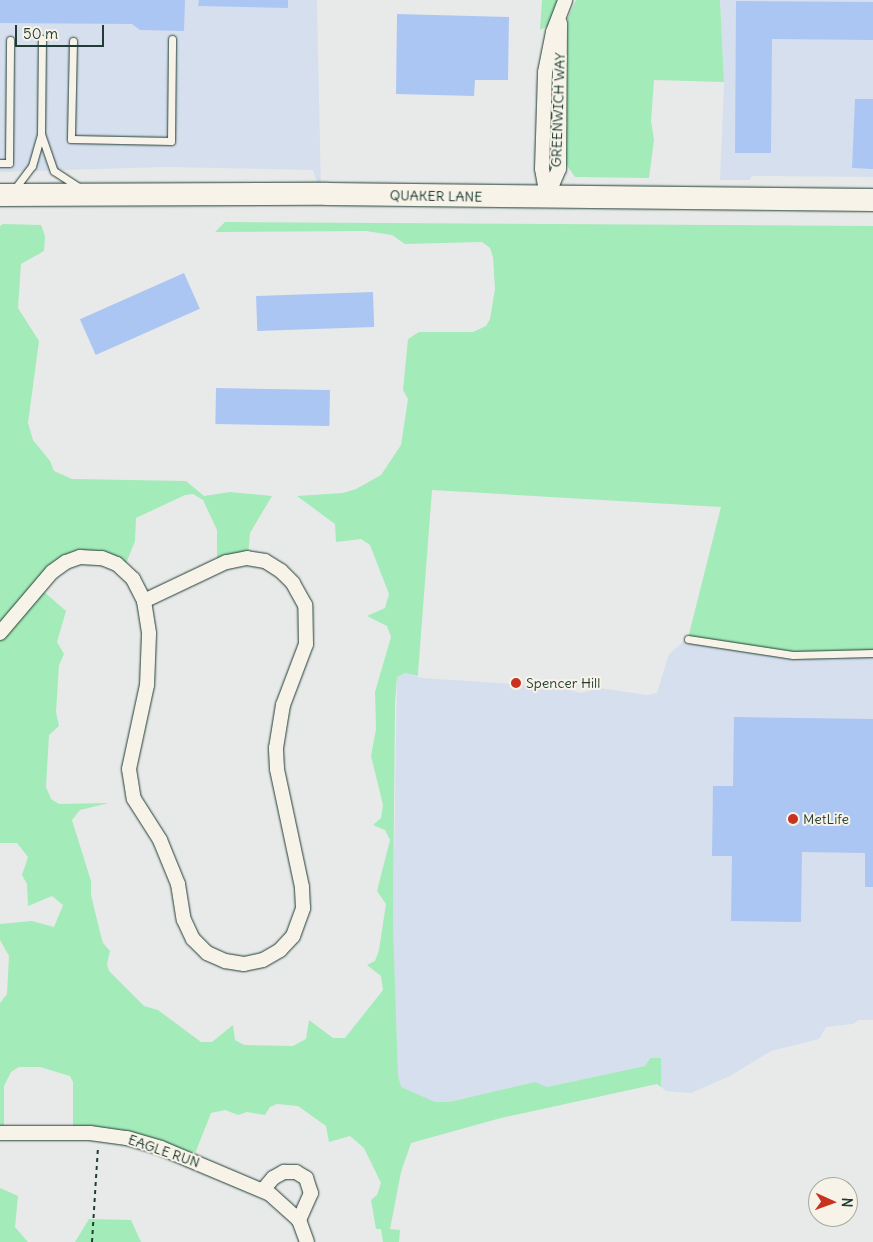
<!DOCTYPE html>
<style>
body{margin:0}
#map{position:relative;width:873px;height:1242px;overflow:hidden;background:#e8eaea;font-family:Delius,sans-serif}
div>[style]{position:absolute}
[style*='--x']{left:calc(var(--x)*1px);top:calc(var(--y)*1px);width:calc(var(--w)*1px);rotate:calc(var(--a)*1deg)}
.built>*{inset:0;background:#d6dfed}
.green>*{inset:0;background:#a3ebb8}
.building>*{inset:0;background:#acc6f3;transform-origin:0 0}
.path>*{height:2px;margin-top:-1px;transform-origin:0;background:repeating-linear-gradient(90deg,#1f3d34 0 4px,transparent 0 8px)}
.roads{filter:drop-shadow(0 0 1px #1f3d34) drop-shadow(0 0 1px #1f3d34)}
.lane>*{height:7px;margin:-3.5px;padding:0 3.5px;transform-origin:3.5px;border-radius:3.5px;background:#f7f3e8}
.street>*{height:14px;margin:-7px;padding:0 7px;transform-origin:7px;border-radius:7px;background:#f7f3e8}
.primary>*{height:22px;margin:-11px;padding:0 11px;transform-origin:11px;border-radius:11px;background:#f7f3e8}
.dots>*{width:14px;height:14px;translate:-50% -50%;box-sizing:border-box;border:2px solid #f7f3e8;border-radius:50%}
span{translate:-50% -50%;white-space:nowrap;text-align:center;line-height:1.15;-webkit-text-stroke:4px #f7f3e8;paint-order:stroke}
.street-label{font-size:14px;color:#1f3d34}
.poi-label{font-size:14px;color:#1f3d34}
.left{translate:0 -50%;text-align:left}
.north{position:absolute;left:808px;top:1177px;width:50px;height:50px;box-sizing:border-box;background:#f7f3e8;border:1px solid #a1aaa0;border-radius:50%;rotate:92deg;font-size:14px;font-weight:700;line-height:20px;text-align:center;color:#1f3d34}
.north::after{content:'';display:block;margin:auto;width:18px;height:22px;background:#c8321e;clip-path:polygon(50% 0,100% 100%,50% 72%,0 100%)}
.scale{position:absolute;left:15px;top:25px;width:89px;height:22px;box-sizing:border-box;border:2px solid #1f3d34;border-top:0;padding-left:6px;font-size:15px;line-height:18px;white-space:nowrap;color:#1f3d34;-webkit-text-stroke:4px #f7f3e8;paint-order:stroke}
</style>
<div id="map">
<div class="built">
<i style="clip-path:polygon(0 0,317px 0,321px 194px,313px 170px,165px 167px,0 172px)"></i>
<i style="clip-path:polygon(720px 0,873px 0,873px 177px,752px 176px,750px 180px,720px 180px,724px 82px)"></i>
<i style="clip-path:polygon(688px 638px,873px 651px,873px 1020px,859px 1020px,853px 1024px,826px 1027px,819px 1039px,771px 1051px,730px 1076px,691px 1093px,666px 1091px,661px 1087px,661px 1059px,650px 1058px,645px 1066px,547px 1087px,535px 1082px,449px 1102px,435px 1102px,408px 1093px,401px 1088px,398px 1075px,393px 923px,397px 677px,405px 673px,422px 678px,560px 687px,581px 693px,599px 688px,647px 695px,657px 693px,669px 654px)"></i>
</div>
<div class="green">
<i style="clip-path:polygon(542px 0,559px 0,551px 24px,540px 30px)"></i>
<i style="clip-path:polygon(576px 0,720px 0,724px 82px,654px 80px,651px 121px,654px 140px,649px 178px,575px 177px,566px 164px,568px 18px)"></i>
<i style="clip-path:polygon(225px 222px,873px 226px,873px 651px,765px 652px,688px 638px,721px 507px,432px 490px,418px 673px,418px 676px,405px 673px,397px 677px,395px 702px,393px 923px,398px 1075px,401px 1087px,435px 1102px,449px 1102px,535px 1082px,547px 1087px,645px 1066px,650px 1058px,661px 1058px,661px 1087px,657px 1084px,501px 1118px,411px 1143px,401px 1172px,390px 1229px,400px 1230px,399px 1242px,383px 1242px,381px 1229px,376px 1229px,371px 1200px,377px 1195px,381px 1183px,364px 1148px,350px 1136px,329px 1142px,326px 1126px,298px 1106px,277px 1104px,270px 1107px,265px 1115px,247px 1112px,238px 1115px,225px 1110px,211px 1113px,192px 1161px,73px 1129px,73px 1082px,70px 1076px,40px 1067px,19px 1067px,11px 1072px,4px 1086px,4px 1131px,0 1132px,0 1003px,7px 994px,9px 956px,0 940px,0 924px,32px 921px,54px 927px,63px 905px,52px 896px,28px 906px,27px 884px,22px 875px,28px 857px,17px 843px,0 843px,0 226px,3px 224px,41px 225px,45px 236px,44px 251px,21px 264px,18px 308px,39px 341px,28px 423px,33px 440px,50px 461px,54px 471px,72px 479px,186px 481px,204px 496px,230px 492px,272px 496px,250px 533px,248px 557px,217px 562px,217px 530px,203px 500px,193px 494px,185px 495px,136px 518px,135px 541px,125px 566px,83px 559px,65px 567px,43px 591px,66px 611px,57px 642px,64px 654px,59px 665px,56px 712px,59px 726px,49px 735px,46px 787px,51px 799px,59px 804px,109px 803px,80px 810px,72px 820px,91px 881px,91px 895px,100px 932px,103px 943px,110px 951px,107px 964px,109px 971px,144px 1006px,158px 1010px,201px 1042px,212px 1042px,233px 1025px,235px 1040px,244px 1045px,293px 1046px,306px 1039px,309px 1020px,333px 1038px,345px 1038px,383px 990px,381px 976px,367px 965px,375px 961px,379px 950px,386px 904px,377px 891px,390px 840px,385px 830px,373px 825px,381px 818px,383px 805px,371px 756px,376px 729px,375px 692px,391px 637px,387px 626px,367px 616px,385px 608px,389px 594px,370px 545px,361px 539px,336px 542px,335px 524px,297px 496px,343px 493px,356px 489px,381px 475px,401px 445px,408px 399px,403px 390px,408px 339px,419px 332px,473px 332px,486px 326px,490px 319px,495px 289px,493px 257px,490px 248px,482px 242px,405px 244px,392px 235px,366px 231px,215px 232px)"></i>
<i style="clip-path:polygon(0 1188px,18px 1196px,15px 1227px,28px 1242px,0 1242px)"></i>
<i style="clip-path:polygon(89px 1219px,131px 1220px,141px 1242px,75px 1242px)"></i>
</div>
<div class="building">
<i style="clip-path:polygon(0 0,185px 0,184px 31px,140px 30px,132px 24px,0 23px)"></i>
<i style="clip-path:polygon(199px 0,288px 0,288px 8px,198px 6px)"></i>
<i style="clip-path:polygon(736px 1px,873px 2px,873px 40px,772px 39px,771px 153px,735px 153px)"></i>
<i style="clip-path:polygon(397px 14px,509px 17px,508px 80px,475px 80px,474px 96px,396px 94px)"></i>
<i style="clip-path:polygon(855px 99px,873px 99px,873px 169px,852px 168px)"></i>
<i style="left:184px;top:273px;width:39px;height:114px;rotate:66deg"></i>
<i style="left:373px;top:292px;width:35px;height:117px;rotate:88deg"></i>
<i style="left:216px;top:388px;width:114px;height:36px;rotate:1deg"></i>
<i style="clip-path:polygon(734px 717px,873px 719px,873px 887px,865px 887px,865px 853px,802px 852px,801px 922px,731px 921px,732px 856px,712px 856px,713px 786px,733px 786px)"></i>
</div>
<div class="path">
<i style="--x:92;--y:1242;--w:96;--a:-86.4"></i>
</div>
<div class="roads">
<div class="lane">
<i style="--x:73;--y:41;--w:98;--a:91.2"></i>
<i style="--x:71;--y:139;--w:100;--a:1.1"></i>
<i style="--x:171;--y:141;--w:102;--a:-89.4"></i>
<i style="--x:41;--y:134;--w:39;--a:71"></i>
<i style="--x:54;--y:171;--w:31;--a:33"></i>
<i style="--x:0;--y:163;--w:9;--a:0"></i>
<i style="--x:9;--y:163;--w:123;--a:-89.5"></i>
<i style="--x:13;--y:191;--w:31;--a:-53"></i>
<i style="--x:32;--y:166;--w:33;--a:-74"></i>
<i style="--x:41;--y:134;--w:95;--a:-89.4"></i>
<i style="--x:688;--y:639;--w:106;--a:8.7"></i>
<i style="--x:793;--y:655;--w:80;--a:-1.4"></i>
</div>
<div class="street">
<i style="--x:547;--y:197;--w:28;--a:-100"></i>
<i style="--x:542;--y:169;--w:97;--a:-88.2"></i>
<i style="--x:545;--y:72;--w:41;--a:-78.7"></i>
<i style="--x:553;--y:32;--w:34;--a:-69"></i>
<i style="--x:547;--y:197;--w:30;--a:-67"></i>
<i style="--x:559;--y:169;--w:146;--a:-89.6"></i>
<i style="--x:0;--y:633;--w:80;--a:-49.6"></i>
<i style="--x:52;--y:572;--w:17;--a:-36"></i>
<i style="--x:66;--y:562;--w:15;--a:-20"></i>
<i style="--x:80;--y:557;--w:22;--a:3"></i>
<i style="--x:102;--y:558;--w:16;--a:22"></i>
<i style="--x:117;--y:564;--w:22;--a:43"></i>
<i style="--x:133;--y:579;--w:25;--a:63"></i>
<i style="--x:144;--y:601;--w:33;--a:81"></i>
<i style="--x:149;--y:634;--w:51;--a:92.2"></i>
<i style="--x:147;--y:685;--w:86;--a:102.1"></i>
<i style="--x:129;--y:769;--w:30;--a:81"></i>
<i style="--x:134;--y:799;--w:49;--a:57.6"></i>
<i style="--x:160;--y:840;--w:48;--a:67.8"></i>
<i style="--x:178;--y:884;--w:36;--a:81"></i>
<i style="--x:184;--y:920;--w:21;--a:65"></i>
<i style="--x:193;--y:939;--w:20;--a:45"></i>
<i style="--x:207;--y:953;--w:20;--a:24"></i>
<i style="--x:225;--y:961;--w:19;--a:9"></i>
<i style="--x:244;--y:964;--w:19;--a:-12"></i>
<i style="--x:263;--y:960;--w:20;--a:-30"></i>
<i style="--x:280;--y:950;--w:19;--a:-47"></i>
<i style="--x:293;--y:936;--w:30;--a:-70"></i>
<i style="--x:303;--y:908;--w:21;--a:-93"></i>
<i style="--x:302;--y:887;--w:121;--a:-102"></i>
<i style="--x:277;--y:769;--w:21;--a:-93"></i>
<i style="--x:276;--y:748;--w:44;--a:-80.8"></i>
<i style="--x:283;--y:705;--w:65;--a:-69.3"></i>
<i style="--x:306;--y:644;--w:39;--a:-91"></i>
<i style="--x:305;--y:605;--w:25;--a:-119"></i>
<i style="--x:293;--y:583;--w:17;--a:-135"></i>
<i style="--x:281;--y:571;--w:19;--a:-148"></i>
<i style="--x:265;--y:561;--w:18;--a:-171"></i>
<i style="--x:247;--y:558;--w:21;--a:169"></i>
<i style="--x:226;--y:562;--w:91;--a:154.6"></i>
<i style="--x:0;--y:1133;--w:90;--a:0"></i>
<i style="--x:90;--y:1133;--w:37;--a:8"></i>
<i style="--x:127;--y:1138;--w:35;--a:16"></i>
<i style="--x:161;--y:1148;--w:118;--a:22.9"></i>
<i style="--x:270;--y:1194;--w:39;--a:42"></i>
<i style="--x:299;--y:1220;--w:23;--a:70"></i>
<i style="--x:263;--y:1190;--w:16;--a:-50"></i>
<i style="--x:273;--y:1178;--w:13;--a:-29"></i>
<i style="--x:284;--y:1172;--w:12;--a:0"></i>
<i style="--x:296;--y:1172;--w:12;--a:31"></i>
<i style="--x:306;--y:1178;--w:16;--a:72"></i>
<i style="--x:311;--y:1193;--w:30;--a:114"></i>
</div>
<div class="primary">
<i style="--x:0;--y:195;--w:327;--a:-0.2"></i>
<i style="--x:327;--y:194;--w:546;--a:0.63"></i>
</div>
</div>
<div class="dots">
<i style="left:516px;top:683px;background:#c8321e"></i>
<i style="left:793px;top:819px;background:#c8321e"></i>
</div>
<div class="street-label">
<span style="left:558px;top:110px;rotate:-88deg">GREENWICH WAY</span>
<span style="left:436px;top:196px;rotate:1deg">QUAKER LANE</span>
<span style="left:164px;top:1151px;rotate:19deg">EAGLE RUN</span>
</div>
<div class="poi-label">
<span class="left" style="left:526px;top:683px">Spencer Hill</span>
<span class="left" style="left:803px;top:819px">MetLife</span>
</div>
<div class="north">N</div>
<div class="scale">50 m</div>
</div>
